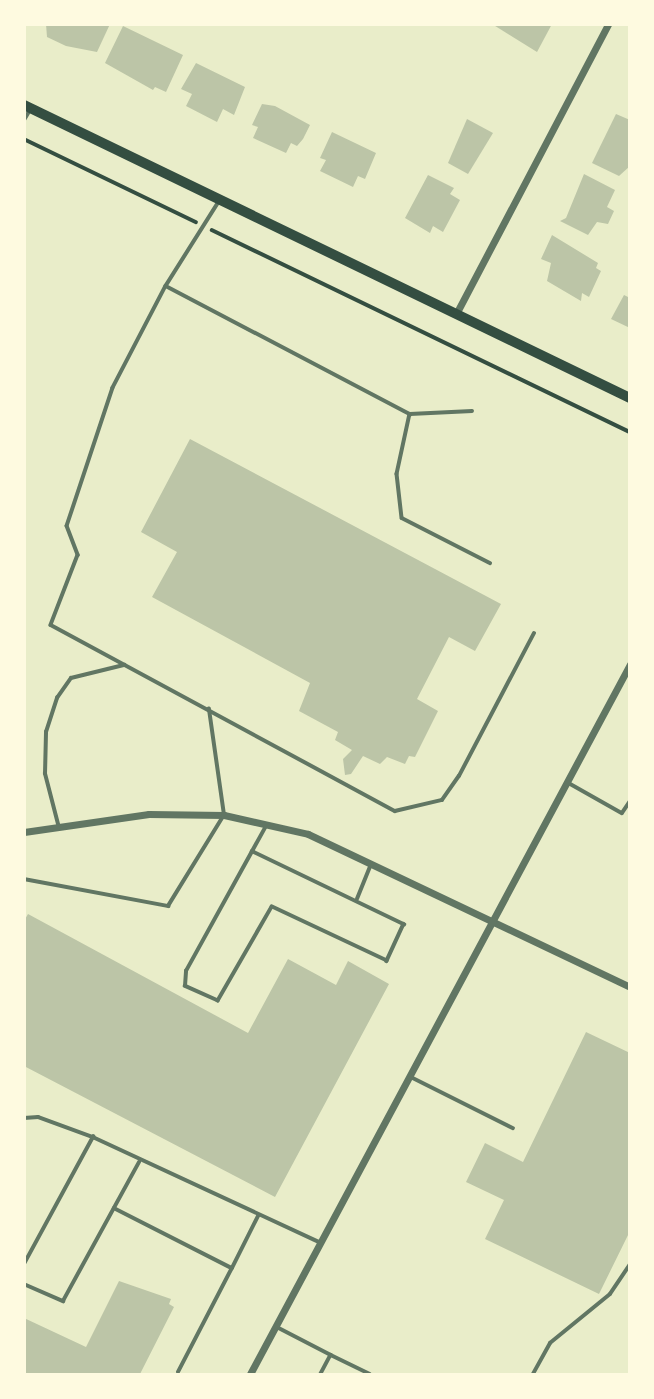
<!DOCTYPE html>
<style>
body{margin:0}
#map{position:relative;width:654px;height:1399px;overflow:hidden;background:#e9edc9;font-family:"Titillium Web",sans-serif}
div>[style]{position:absolute}
.building>*{inset:0;background:#bcc5a7}
.path>*{height:3.5px;margin:-1.75px;padding:0 1.75px;transform-origin:1.75px;border-radius:1.75px;background:#344e41}
.service>*{height:3.5px;margin:-1.75px;padding:0 1.75px;transform-origin:1.75px;border-radius:1.75px;background:#617663}
.minor>*{height:7px;margin:-3.5px;padding:0 3.5px;transform-origin:3.5px;border-radius:3.5px;background:#617663}
.secondary>*{height:10px;margin:-5px;padding:0 5px;transform-origin:5px;border-radius:5px;background:#344e41}
span{translate:-50% -50%;white-space:nowrap;text-align:center;line-height:1.15;-webkit-text-stroke:7px #fefae0;paint-order:stroke}
.frame{position:absolute;inset:0;border:26px solid #fefae0;pointer-events:none}
</style>
<div id="map">
<div class="building">
<div style="clip-path:polygon(46px 24px,110px 24px,97px 52px,66px 46px,47px 37px)"></div>
<div style="clip-path:polygon(492px 24px,552px 24px,537px 52px)"></div>
<div style="clip-path:polygon(123px 26px,183px 55px,166px 92px,155px 87px,153px 90px,105px 63px)"></div>
<div style="clip-path:polygon(196px 63px,245px 87px,234px 115px,223px 109px,217px 122px,186px 106px,192px 94px,181px 89px)"></div>
<div style="clip-path:polygon(262px 104px,275px 106px,310px 125px,303px 139px,297px 146px,291px 143px,286px 153px,253px 138px,258px 127px,252px 125px)"></div>
<div style="clip-path:polygon(616px 114px,630px 120px,630px 166px,619px 176px,592px 163px)"></div>
<div style="clip-path:polygon(467px 119px,493px 133px,468px 174px,448px 163px)"></div>
<div style="clip-path:polygon(332px 132px,376px 153px,365px 179px,358px 176px,353px 187px,320px 171px,326px 160px,320px 158px)"></div>
<div style="clip-path:polygon(584px 174px,615px 190px,607px 207px,614px 211px,608px 224px,597px 222px,588px 235px,560px 221px,566px 218px)"></div>
<div style="clip-path:polygon(428px 175px,454px 188px,450px 194px,460px 200px,443px 232px,433px 226px,430px 233px,405px 218px)"></div>
<div style="clip-path:polygon(552px 235px,598px 263px,596px 268px,601px 271px,589px 297px,582px 293px,581px 301px,547px 281px,551px 263px,541px 259px)"></div>
<div style="clip-path:polygon(624px 295px,630px 298px,630px 328px,611px 319px)"></div>
<div style="clip-path:polygon(190px 439px,501px 604px,475px 651px,449px 637px,417px 699px,438px 711px,415px 757px,409px 756px,405px 764px,387px 757px,380px 764px,363px 756px,351px 774px,345px 775px,343px 759px,352px 750px,335px 740px,338px 732px,299px 711px,310px 683px,152px 597px,177px 552px,141px 532px)"></div>
<div style="clip-path:polygon(28px 914px,248px 1033px,288px 959px,336px 985px,348px 961px,389px 984px,275px 1197px,24px 1066px,24px 921px)"></div>
<div style="clip-path:polygon(586px 1032px,630px 1053px,630px 1231px,599px 1294px,485px 1239px,504px 1200px,466px 1182px,485px 1143px,523px 1162px)"></div>
<div style="clip-path:polygon(119px 1281px,171px 1299px,169px 1304px,174px 1307px,140px 1374px,24px 1374px,24px 1318px,86px 1347px)"></div>
</div>
<div class="path">
<div style="left:24px;top:139px;width:191px;rotate:25.8deg"></div>
<div style="left:212px;top:230px;width:464px;rotate:25.8deg"></div>
</div>
<div class="service">
<div style="left:24px;top:120px;width:12px;rotate:-59deg"></div>
<div style="left:219px;top:202px;width:99px;rotate:122.2deg"></div>
<div style="left:166px;top:286px;width:115px;rotate:117.5deg"></div>
<div style="left:113px;top:388px;width:145px;rotate:108.4deg"></div>
<div style="left:67px;top:526px;width:31px;rotate:69deg"></div>
<div style="left:78px;top:555px;width:75px;rotate:111.1deg"></div>
<div style="left:51px;top:625px;width:391px;rotate:28.4deg"></div>
<div style="left:395px;top:811px;width:48px;rotate:-13.2deg"></div>
<div style="left:442px;top:800px;width:29px;rotate:-55deg"></div>
<div style="left:459px;top:776px;width:161px;rotate:-62.3deg"></div>
<div style="left:166px;top:286px;width:276px;rotate:27.7deg"></div>
<div style="left:410px;top:414px;width:62px;rotate:-2.8deg"></div>
<div style="left:410px;top:414px;width:61px;rotate:102.2deg"></div>
<div style="left:397px;top:474px;width:44px;rotate:83.5deg"></div>
<div style="left:402px;top:518px;width:99px;rotate:27.1deg"></div>
<div style="left:567px;top:782px;width:63px;rotate:29.4deg"></div>
<div style="left:622px;top:813px;width:14px;rotate:-56deg"></div>
<div style="left:59px;top:828px;width:56px;rotate:-104.5deg"></div>
<div style="left:45px;top:774px;width:42px;rotate:-88.6deg"></div>
<div style="left:46px;top:732px;width:36px;rotate:-72deg"></div>
<div style="left:57px;top:698px;width:24px;rotate:-55deg"></div>
<div style="left:71px;top:678px;width:55px;rotate:-13.8deg"></div>
<div style="left:252px;top:851px;width:169px;rotate:25.7deg"></div>
<div style="left:404px;top:924px;width:41px;rotate:114.7deg"></div>
<div style="left:387px;top:961px;width:127px;rotate:-154.8deg"></div>
<div style="left:272px;top:907px;width:108px;rotate:119.9deg"></div>
<div style="left:218px;top:1001px;width:36px;rotate:-156deg"></div>
<div style="left:185px;top:986px;width:15px;rotate:-86deg"></div>
<div style="left:186px;top:971px;width:166px;rotate:-61.1deg"></div>
<div style="left:24px;top:879px;width:147px;rotate:10.6deg"></div>
<div style="left:168px;top:906px;width:107px;rotate:-58.4deg"></div>
<div style="left:224px;top:815px;width:107px;rotate:-98.1deg"></div>
<div style="left:357px;top:899px;width:37px;rotate:-68deg"></div>
<div style="left:411px;top:1077px;width:114px;rotate:26.6deg"></div>
<div style="left:24px;top:1118px;width:14px;rotate:-4deg"></div>
<div style="left:38px;top:1117px;width:59px;rotate:20deg"></div>
<div style="left:93px;top:1137px;width:251px;rotate:24.9deg"></div>
<div style="left:114px;top:1208px;width:132px;rotate:27deg"></div>
<div style="left:232px;top:1268px;width:58px;rotate:-63.4deg"></div>
<div style="left:24px;top:1264px;width:145px;rotate:-61.5deg"></div>
<div style="left:24px;top:1284px;width:43px;rotate:23.6deg"></div>
<div style="left:63px;top:1301px;width:158px;rotate:-61.3deg"></div>
<div style="left:277px;top:1327px;width:61px;rotate:27.4deg"></div>
<div style="left:331px;top:1355px;width:21px;rotate:118deg"></div>
<div style="left:331px;top:1355px;width:43px;rotate:26deg"></div>
<div style="left:178px;top:1372px;width:117px;rotate:-62.6deg"></div>
<div style="left:533px;top:1374px;width:35px;rotate:-61deg"></div>
<div style="left:550px;top:1343px;width:77px;rotate:-39.2deg"></div>
<div style="left:610px;top:1294px;width:36px;rotate:-56deg"></div>
</div>
<div class="minor">
<div style="left:456px;top:314px;width:327px;rotate:-62.3deg"></div>
<div style="left:24px;top:832px;width:126px;rotate:-8.2deg"></div>
<div style="left:149px;top:814px;width:75px;rotate:0.8deg"></div>
<div style="left:224px;top:815px;width:86px;rotate:12.7deg"></div>
<div style="left:308px;top:834px;width:357px;rotate:25.4deg"></div>
<div style="left:250px;top:1374px;width:805px;rotate:-61.84deg"></div>
</div>
<div class="secondary">
<div style="left:24px;top:105px;width:673px;rotate:25.8deg"></div>
</div>
<div class="frame"></div>
</div>
